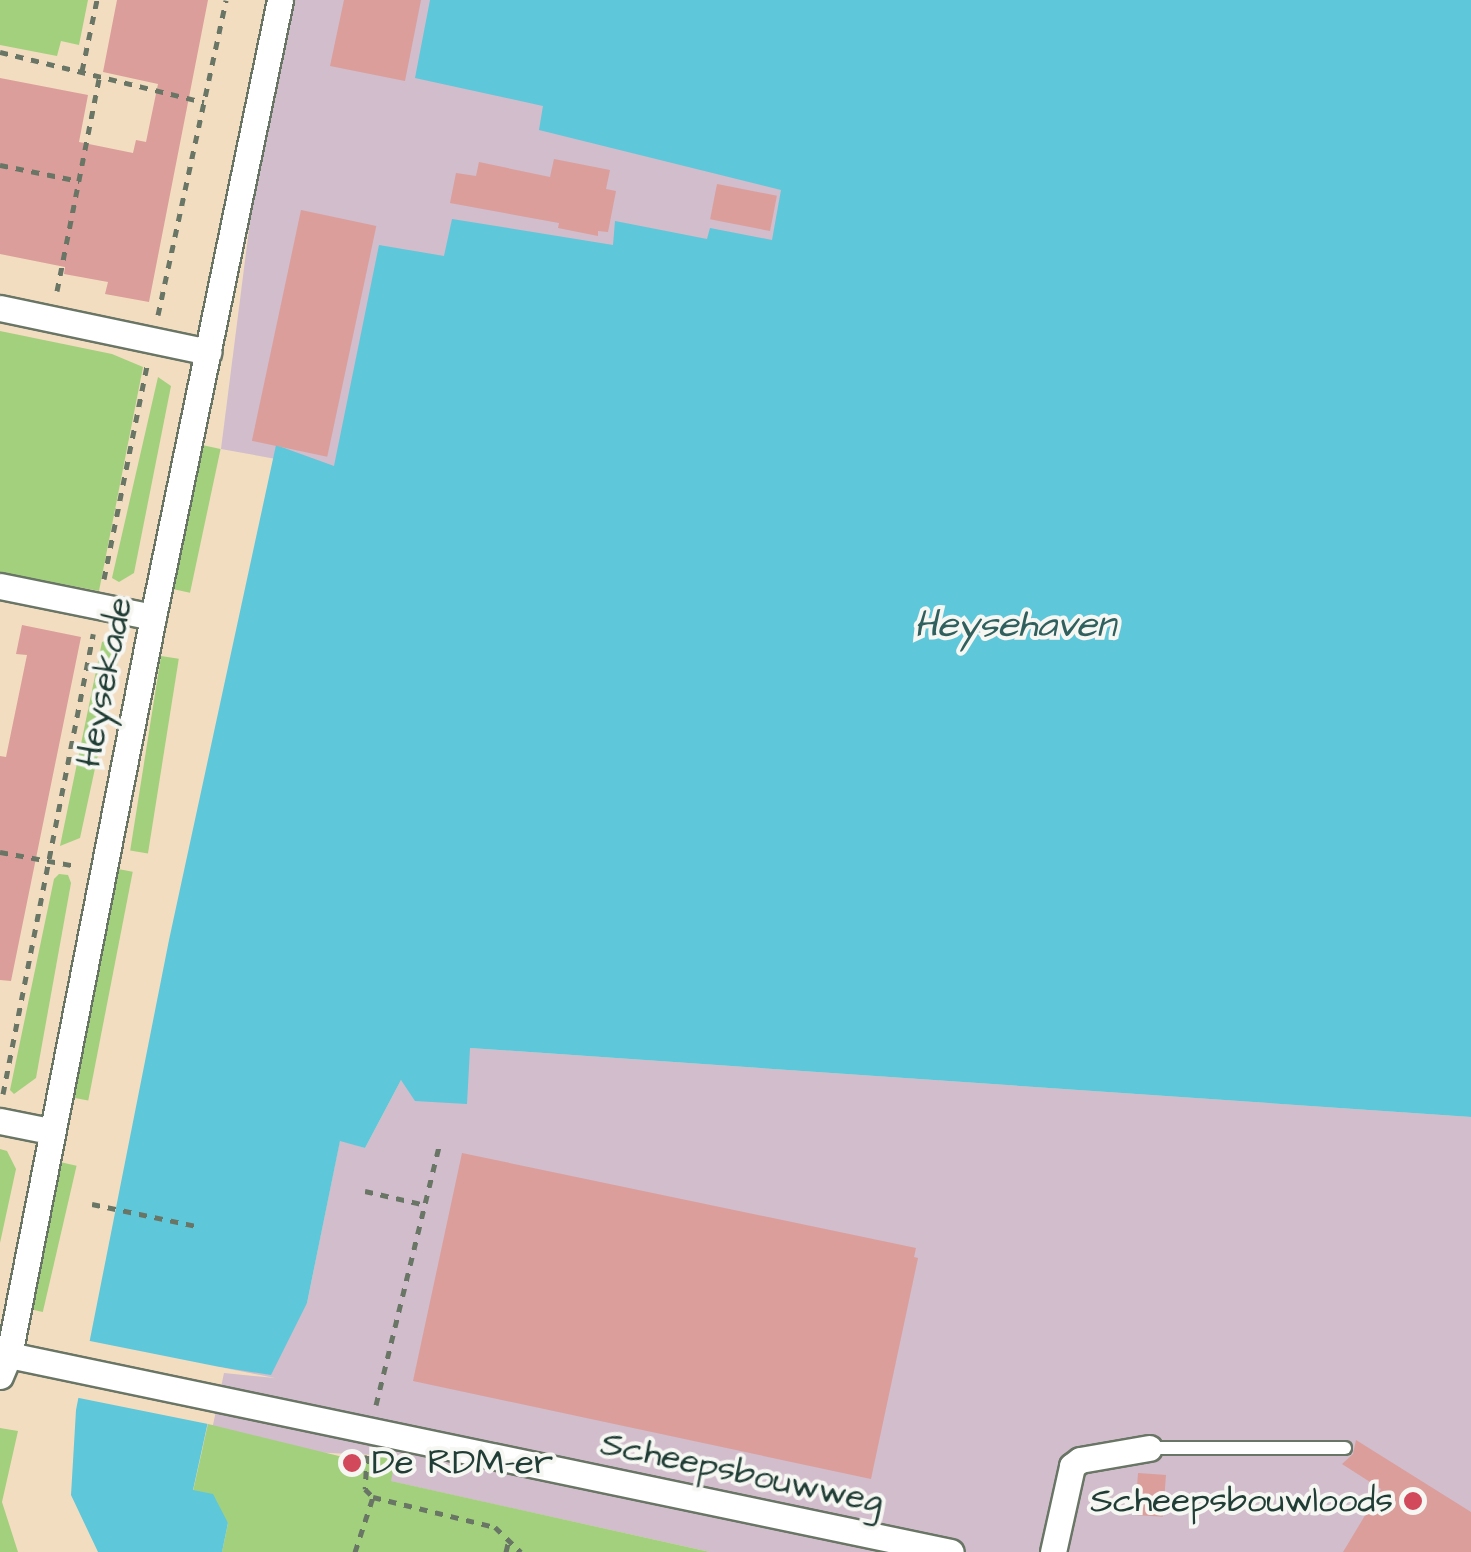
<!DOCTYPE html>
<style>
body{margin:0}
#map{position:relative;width:1471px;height:1552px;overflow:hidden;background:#f2ddc1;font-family:"Architects Daughter",sans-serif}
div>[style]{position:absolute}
.industrial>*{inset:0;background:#d1bdcb}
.green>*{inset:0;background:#a3d07d;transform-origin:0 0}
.water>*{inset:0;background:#5ec7da}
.pier>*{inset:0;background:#f2ddc1}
.building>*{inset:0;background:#db9e9b;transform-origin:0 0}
.path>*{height:5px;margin-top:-2.5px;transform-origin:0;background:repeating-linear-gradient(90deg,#697565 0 8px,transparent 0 16px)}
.roads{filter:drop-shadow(2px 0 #697565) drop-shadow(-2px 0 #697565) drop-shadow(0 2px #697565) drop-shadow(0 -2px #697565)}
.lane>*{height:12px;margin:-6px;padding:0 6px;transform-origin:6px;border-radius:6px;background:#fff}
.street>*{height:25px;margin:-12.5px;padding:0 12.5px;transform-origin:12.5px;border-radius:12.5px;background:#fff}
.dots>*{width:28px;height:28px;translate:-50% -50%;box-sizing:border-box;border:5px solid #f6f6f2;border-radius:50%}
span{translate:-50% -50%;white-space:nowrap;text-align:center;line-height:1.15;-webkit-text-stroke:8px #f6f6f2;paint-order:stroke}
.street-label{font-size:35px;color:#1f3d34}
.poi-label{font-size:35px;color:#1f3d34}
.left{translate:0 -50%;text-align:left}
.right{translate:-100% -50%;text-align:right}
.water-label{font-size:38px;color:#2f605e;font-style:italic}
</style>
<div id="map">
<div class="industrial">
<div style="clip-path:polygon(293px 0,614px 0,817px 134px,766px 342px,342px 471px,221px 449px,254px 190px)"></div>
<div style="clip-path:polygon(470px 1048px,1471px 1117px,1471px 1552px,710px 1552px,390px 1481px,396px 1456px,203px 1447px,220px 1367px,307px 1303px,340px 1140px,365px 1148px,401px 1080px,410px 1088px)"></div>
</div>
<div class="green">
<div style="clip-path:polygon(0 0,88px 0,79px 45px,61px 41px,57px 56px,0 45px)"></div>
<div style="clip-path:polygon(0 331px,112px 354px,143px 367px,99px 591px,0 572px)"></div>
<div style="clip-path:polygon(158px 377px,171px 386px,134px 573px,119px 582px,112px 578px)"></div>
<div style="left:202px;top:445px;width:19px;height:147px;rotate:12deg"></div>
<div style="clip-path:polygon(107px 640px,119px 657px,80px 838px,60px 846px,102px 642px)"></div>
<div style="left:161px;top:656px;width:18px;height:197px;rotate:9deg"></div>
<div style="left:118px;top:869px;width:15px;height:233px;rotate:11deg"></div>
<div style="clip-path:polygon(59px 874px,68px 875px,71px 883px,36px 1078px,14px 1094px,10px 1090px,54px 879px)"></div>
<div style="clip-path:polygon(0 1149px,7px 1151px,16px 1169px,0 1243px)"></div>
<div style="left:60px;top:1162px;width:17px;height:150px;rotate:13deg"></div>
<div style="clip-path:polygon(208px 1424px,343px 1457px,396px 1456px,391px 1481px,710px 1552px,222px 1552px,228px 1523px,193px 1491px)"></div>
<div style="clip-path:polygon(0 1428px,18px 1431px,2px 1502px,18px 1552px,0 1552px)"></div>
</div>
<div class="water">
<div style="clip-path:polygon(430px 0,1471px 0,1471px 1117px,470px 1048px,467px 1104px,415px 1101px,401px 1080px,365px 1148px,340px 1141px,307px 1303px,271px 1375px,220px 1367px,193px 1490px,213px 1494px,228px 1523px,222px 1552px,98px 1552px,71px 1495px,76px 1410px,169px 940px,276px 445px,334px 466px,379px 245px,444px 256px,452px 219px,613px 245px,615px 221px,707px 239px,710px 228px,772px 240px,781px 190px,539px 130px,543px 106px,415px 78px)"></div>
</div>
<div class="pier">
<div style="clip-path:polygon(85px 1340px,275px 1378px,224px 1373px,213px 1425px,74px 1397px)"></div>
</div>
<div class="building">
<div style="clip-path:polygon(117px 0,208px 0,149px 302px,105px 294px,108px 282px,64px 274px,65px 267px,0 254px,0 78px,88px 95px,79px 142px,133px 153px,136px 140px,146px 142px,158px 84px,103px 72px)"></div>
<div style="clip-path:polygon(344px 0,421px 0,405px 81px,330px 66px)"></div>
<div style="clip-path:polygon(554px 159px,610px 170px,606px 189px,616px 191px,608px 232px,598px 231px,598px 236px,558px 228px,559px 223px,450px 203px,456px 173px,476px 176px,479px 162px,550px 177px)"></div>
<div style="left:717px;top:184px;width:61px;height:36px;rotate:11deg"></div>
<div style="left:301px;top:210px;width:77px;height:236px;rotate:12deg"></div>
<div style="clip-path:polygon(22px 625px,81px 637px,11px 981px,0 980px,0 756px,6px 757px,27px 655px,16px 654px)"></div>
<div style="clip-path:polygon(462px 1153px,916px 1248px,914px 1257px,918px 1258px,871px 1479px,413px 1381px)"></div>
<div style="clip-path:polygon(1356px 1440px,1471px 1512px,1471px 1552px,1343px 1552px,1381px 1489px,1342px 1464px,1353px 1454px)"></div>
<div style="left:1138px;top:1473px;width:28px;height:42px;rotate:4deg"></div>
</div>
<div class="path">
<div style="left:0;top:52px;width:210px;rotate:13.8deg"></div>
<div style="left:82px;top:71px;width:73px;rotate:-78.1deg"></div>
<div style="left:0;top:165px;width:81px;rotate:11.4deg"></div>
<div style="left:57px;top:291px;width:217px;rotate:-78.8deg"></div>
<div style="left:158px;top:315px;width:322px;rotate:-77.8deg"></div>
<div style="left:104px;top:579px;width:218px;rotate:-78.6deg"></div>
<div style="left:0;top:852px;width:77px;rotate:10.4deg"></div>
<div style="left:3px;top:1094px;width:469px;rotate:-78.9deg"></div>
<div style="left:365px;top:1191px;width:63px;rotate:12.9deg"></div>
<div style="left:92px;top:1204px;width:106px;rotate:11.9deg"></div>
<div style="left:376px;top:1405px;width:271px;rotate:-76.3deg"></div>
<div style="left:367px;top:1455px;width:34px;rotate:93deg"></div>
<div style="left:365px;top:1489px;width:11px;rotate:45deg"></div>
<div style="left:373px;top:1497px;width:126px;rotate:13.8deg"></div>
<div style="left:495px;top:1527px;width:36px;rotate:44deg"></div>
<div style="left:355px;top:1552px;width:58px;rotate:-71.9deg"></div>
<div style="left:506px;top:1552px;width:13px;rotate:-77deg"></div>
</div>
<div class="roads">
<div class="lane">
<div style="left:1149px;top:1448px;width:196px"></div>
</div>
<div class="street">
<div style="left:0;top:308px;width:213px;rotate:11.9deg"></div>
<div style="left:0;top:586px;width:156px;rotate:11.5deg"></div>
<div style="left:0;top:1121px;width:51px;rotate:11.3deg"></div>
<div style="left:9px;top:1355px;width:962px;rotate:11.81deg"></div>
<div style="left:0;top:1376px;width:23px;rotate:-67deg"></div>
<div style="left:9px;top:1355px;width:752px;rotate:-78.96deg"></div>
<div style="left:153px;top:617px;width:630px;rotate:-78.37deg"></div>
<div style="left:1053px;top:1552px;width:88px;rotate:-77.5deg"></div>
<div style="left:1072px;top:1466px;width:10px;rotate:-37deg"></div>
<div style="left:1080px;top:1460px;width:70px;rotate:-9.9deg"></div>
</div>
</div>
<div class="dots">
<div style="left:352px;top:1463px;background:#d1495b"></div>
<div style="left:1413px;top:1501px;background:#d1495b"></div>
</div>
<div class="street-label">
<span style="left:105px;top:682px;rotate:-79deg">Heysekade</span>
<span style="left:742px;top:1473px;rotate:12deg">Scheepsbouwweg</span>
</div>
<div class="poi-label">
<span class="left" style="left:372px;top:1463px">De RDM-er</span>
<span class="right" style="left:1393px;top:1501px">Scheepsbouwloods</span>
</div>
<div class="water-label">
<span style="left:1015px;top:626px">Heysehaven</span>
</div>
</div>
